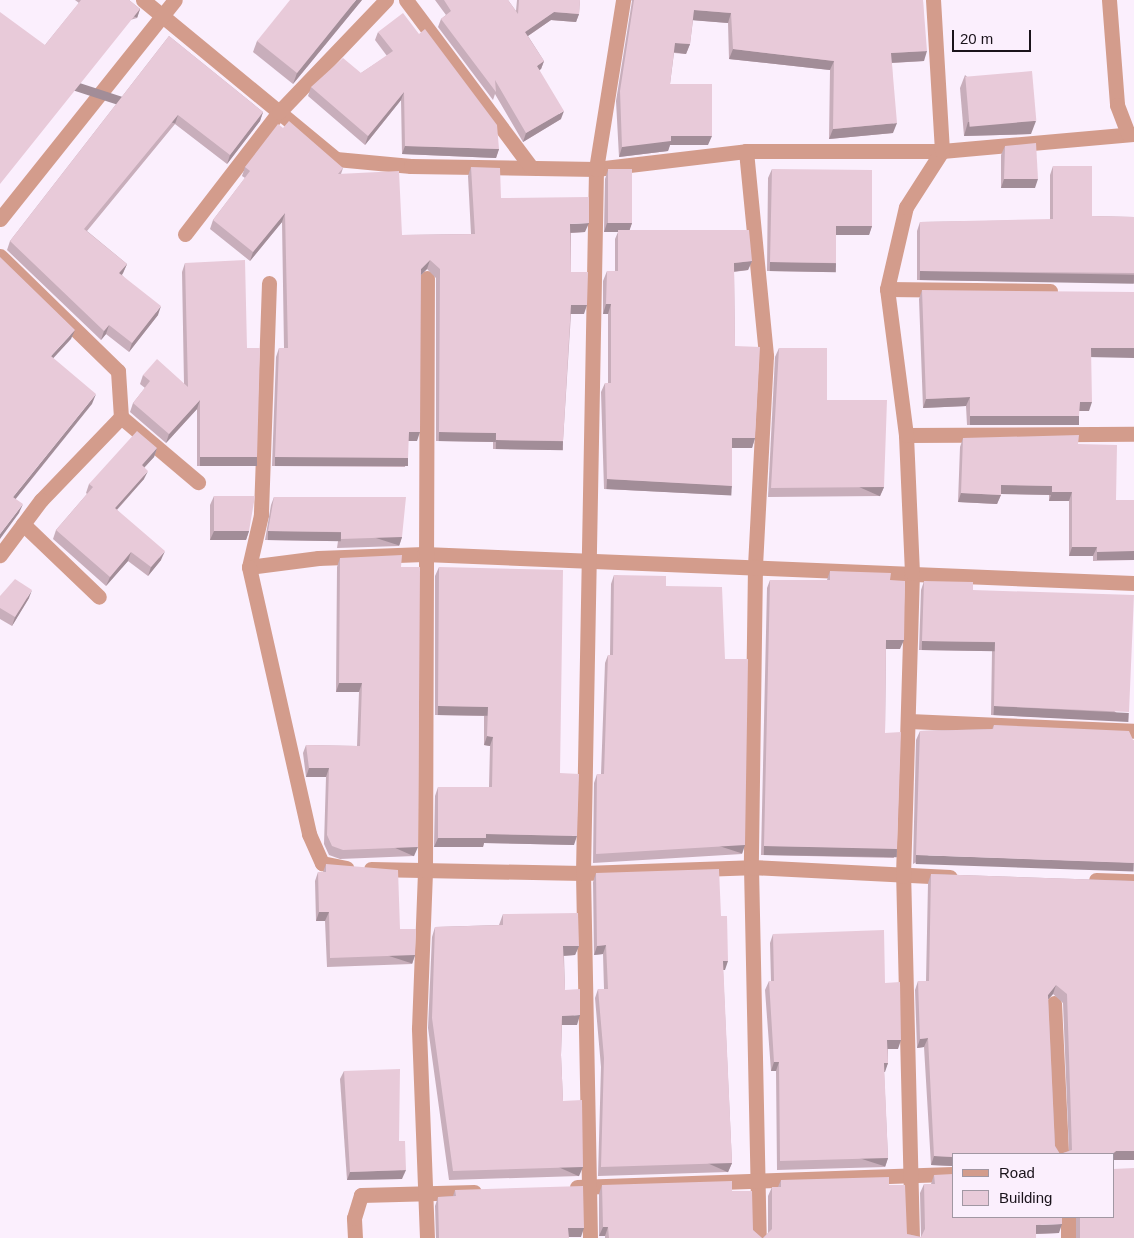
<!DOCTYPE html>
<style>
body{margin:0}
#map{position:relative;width:1134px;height:1238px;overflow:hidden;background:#fbeffd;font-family:Arial,sans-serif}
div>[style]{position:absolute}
.minor>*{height:15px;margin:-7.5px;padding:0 7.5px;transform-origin:7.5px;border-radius:7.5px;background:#d39c8c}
.wall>*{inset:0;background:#c8aebb}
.shaded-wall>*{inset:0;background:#a28d98;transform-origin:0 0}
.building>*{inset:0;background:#e8cad9;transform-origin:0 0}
span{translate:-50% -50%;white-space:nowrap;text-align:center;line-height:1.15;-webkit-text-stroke:5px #fbeffd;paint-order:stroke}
.legend{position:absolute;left:952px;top:1153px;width:162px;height:65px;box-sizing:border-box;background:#fbeffd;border:1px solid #a197a3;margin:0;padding:6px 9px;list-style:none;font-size:15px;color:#1a131b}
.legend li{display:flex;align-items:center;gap:10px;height:25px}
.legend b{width:25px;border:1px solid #a197a3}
.scale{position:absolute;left:952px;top:30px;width:79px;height:22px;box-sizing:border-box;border:2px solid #1a131b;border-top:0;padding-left:6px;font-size:15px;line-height:18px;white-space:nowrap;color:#1a131b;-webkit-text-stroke:4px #fbeffd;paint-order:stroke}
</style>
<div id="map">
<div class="minor">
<div style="left:143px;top:0;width:250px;rotate:39.5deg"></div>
<div style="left:336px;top:159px;width:75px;rotate:5.3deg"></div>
<div style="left:411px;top:166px;width:185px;rotate:0.9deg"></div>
<div style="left:596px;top:169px;width:151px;rotate:-6.8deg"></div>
<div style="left:746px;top:151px;width:196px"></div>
<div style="left:942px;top:151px;width:193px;rotate:-5.1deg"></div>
<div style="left:406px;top:0;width:207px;rotate:53.2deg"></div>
<div style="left:1109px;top:0;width:105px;rotate:85.6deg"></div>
<div style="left:1117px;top:105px;width:31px;rotate:69deg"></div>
<div style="left:746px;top:151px;width:206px;rotate:84.4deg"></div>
<div style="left:766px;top:356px;width:210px;rotate:93deg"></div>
<div style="left:755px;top:566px;width:301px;rotate:90.8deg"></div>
<div style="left:751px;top:867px;width:371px;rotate:88.8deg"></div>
<div style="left:0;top:219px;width:280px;rotate:-51.4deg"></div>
<div style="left:185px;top:234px;width:154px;rotate:-52.4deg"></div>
<div style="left:279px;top:112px;width:155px;rotate:-46.3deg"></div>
<div style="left:0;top:256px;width:165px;rotate:44.3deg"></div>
<div style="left:118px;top:371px;width:46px;rotate:86.3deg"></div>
<div style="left:121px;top:417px;width:115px;rotate:133.9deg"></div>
<div style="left:41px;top:500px;width:69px;rotate:126.7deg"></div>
<div style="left:269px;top:283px;width:232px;rotate:92deg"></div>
<div style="left:261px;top:515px;width:53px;rotate:103deg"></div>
<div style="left:249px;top:567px;width:70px;rotate:-7.4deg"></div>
<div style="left:318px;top:558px;width:106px;rotate:-2.2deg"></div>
<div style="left:424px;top:554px;width:711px;rotate:2.34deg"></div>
<div style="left:887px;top:289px;width:163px;rotate:0.7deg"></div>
<div style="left:121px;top:417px;width:101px;rotate:40.2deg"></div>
<div style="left:906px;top:435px;width:228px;rotate:-0.3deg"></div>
<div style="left:23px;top:524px;width:105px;rotate:43.8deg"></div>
<div style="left:249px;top:567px;width:274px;rotate:77.3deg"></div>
<div style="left:309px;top:834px;width:32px;rotate:66deg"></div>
<div style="left:322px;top:863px;width:25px;rotate:12deg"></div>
<div style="left:909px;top:721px;width:225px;rotate:2.5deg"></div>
<div style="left:371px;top:869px;width:212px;rotate:1.1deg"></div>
<div style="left:583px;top:873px;width:168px;rotate:-2deg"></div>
<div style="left:751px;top:867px;width:199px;rotate:2.9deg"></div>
<div style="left:1096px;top:880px;width:38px;rotate:2deg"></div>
<div style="left:1054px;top:1003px;width:151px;rotate:87.3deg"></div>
<div style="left:577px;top:1187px;width:376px;rotate:-2deg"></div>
<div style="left:1068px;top:1217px;width:21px;rotate:90deg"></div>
<div style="left:355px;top:1238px;width:20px;rotate:-93deg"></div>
<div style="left:354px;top:1218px;width:24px;rotate:-73deg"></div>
<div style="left:361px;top:1195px;width:113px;rotate:-1.5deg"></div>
<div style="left:427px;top:1238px;width:210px;rotate:-92.2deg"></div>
<div style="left:419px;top:1028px;width:158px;rotate:-87.8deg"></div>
<div style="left:425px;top:870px;width:592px;rotate:-89.81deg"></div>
<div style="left:590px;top:1238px;width:365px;rotate:-91.1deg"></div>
<div style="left:583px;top:873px;width:704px;rotate:-88.94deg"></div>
<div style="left:596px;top:169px;width:171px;rotate:-80.9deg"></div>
<div style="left:912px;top:1238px;width:362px;rotate:-91.4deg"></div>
<div style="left:903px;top:876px;width:303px;rotate:-88.3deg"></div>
<div style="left:912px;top:573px;width:138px;rotate:-92.5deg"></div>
<div style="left:906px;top:435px;width:147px;rotate:-97.4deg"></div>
<div style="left:887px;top:289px;width:84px;rotate:-77deg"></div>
<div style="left:906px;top:207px;width:67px;rotate:-57.3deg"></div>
<div style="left:942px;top:151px;width:151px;rotate:-93.4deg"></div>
</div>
<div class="wall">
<div style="clip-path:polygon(75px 0,129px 0,140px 9px,137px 18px,45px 45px,79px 3px)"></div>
<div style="clip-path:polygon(362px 0,293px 84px,253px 52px,257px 41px)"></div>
<div style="clip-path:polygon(435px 0,508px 0,516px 11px,517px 0,580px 0,579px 14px,576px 22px,551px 20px,528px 36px,544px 61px,541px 69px,539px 70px,561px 119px,523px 142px,495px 94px,493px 100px,438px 27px,441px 19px,446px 15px)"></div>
<div style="clip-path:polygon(631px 0,923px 0,924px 61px,892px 63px,893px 133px,829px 139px,830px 70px,729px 59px,728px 23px,693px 20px,690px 44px,686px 54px,674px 53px,670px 84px,708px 145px,670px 145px,668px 151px,619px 157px,616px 101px,632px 1px)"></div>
<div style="clip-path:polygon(378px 32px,499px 149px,496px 158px,402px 154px,401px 100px,365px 145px,308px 96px,311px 87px,361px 73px,387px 56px,375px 40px)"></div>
<div style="clip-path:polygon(169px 36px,263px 112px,260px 121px,227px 164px,175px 124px,87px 231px,127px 264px,123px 273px,122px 275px,158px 315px,129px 352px,106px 334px,101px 340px,7px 250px,10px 241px)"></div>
<div style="clip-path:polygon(965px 75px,1031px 134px,964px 136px,960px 88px)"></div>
<div style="clip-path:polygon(283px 128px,343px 168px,341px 174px,402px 235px,471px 234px,468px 176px,471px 167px,501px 198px,585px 232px,571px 233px,571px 272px,584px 314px,571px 314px,563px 441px,560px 450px,493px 449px,493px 442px,436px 441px,436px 278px,427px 269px,421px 275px,417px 441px,408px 441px,405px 467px,272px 466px,276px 357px,279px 348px,284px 348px,282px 222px,250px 261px,210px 229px,213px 220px,245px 178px,242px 176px,245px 167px)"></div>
<div style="clip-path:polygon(1005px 146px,1035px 188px,1001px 188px,1001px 155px)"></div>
<div style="clip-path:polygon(1053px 166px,1092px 216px,1134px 217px,1134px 283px,917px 280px,917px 231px,920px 222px,1050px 220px,1050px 175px)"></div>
<div style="clip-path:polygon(772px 169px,872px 226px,869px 235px,836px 235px,836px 263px,832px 272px,767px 271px,768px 178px)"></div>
<div style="clip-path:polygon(608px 170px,632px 223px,629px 230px,752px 261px,748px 270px,734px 272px,735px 346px,755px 438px,752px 448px,732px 448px,732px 486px,729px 495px,604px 489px,601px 392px,605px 383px,608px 383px,608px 314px,603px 314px,603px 281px,607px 271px,615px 271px,615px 239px,618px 232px,604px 232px,605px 179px)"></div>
<div style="clip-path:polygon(185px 263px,247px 348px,253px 466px,197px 466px,197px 409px,166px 443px,130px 412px,133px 403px,145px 388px,140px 384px,143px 375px,184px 384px,182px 272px)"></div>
<div style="clip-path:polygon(922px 290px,1091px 357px,1089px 411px,1079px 411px,1079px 416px,1076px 425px,967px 425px,966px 406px,923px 408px,919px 299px)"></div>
<div style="clip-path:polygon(779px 348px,827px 400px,884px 487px,880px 496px,768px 497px,775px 357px)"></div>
<div style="clip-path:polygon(963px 438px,1078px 444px,1116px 500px,1134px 500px,1134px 560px,1093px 561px,1093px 556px,1069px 556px,1069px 501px,1049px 501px,1049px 495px,1001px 494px,997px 504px,958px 502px,960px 447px)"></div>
<div style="clip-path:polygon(157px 448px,154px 457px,144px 468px,144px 479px,117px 510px,161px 560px,148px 576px,128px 561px,106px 586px,53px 539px,56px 530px,87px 494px,86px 493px,89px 484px)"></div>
<div style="clip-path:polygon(214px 496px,249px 531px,246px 540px,210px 540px,210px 505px)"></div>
<div style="clip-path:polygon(274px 497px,402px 537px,399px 546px,337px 548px,338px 541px,265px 540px,271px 505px)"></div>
<div style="clip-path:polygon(340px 558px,401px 567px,414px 856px,340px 859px,329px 855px,324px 844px,326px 777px,306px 777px,303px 753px,306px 745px,357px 746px,359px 692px,336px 692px,337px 567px)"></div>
<div style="clip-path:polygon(439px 567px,560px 773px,574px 845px,484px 843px,483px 847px,434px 847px,435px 796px,438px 787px,489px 787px,490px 746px,484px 745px,484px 716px,435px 715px,435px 576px)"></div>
<div style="clip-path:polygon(830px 571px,890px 580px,900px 649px,886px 649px,885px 733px,894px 858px,761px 855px,767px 588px,770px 580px,827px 580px)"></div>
<div style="clip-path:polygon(614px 575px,666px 586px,725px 659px,742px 854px,593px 863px,594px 783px,597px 774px,601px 774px,605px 663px,608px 655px,610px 655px,611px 584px)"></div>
<div style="clip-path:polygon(924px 581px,973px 590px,1126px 721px,991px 715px,992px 651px,919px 650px,921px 590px)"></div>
<div style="clip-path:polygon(0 596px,29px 598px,12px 626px,0 619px)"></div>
<div style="clip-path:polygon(994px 725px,1133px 740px,913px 864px,916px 740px,920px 731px,992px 729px)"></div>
<div style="clip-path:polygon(326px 864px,400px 929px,415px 955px,412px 964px,327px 967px,325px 921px,316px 921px,315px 881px,318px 872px,323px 872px)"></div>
<div style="clip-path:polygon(596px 873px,721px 916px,725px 970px,723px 970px,732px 1163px,728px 1172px,598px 1176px,601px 1067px,595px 998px,598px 989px,604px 989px,603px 954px,594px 955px,593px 882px)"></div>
<div style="clip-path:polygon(evenodd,931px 874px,1134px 881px,1134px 1160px,1113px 1160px,1113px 1154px,953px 1154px,953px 1166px,931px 1165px,924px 1047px,917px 1048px,915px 990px,918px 981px,926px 981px,928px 883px,931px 874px,1053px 994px,1063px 1003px,1069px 1151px,1060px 1154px,1055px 1146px,1048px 999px,1053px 994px)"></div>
<div style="clip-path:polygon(503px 914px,579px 946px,575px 955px,564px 956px,565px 990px,577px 1025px,562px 1025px,561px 1055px,563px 1101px,579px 1176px,449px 1180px,428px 1028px,432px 937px,435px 927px,499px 925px)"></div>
<div style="clip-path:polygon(773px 934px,885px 983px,898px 1049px,888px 1049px,888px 1063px,884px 1072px,888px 1158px,885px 1167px,777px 1170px,776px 1071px,771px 1071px,765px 990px,769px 981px,771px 981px,770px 943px)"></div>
<div style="clip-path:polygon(344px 1071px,399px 1141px,402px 1179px,347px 1180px,340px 1079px)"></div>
<div style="clip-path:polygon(934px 1175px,1059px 1233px,1036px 1234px,1036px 1238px,763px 1238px,768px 1233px,768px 1196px,772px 1187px,778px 1187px,781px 1180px,889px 1185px,907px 1234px,921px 1237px,921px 1235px,920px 1193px,924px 1184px,931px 1184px)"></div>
<div style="clip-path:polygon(602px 1185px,732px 1191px,753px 1230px,762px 1238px,605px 1238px,605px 1236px,599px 1236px,599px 1194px)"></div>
<div style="clip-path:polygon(455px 1190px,581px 1237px,569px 1237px,569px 1238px,436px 1238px,435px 1206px,438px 1197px,453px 1196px)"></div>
<div style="clip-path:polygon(1076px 1217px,1113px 1217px,1134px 1238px,1076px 1238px)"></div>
</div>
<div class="shaded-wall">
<div style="clip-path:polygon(356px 0,362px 0,293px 84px,297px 73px)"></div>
<div style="left:140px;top:9px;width:9px;height:224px;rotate:108deg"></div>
<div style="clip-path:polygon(694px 10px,731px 13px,728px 23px,690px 20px)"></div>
<div style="clip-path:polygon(554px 12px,579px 14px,576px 22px,551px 20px,522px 40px,525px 32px)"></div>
<div style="clip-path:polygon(675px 43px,690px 44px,686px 54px,672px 52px)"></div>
<div style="clip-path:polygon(733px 49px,834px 61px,830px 70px,729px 59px)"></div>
<div style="clip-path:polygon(927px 51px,924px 61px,888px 63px,891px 53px)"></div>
<div style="clip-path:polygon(544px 61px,541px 69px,534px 74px,537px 66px)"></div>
<div style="clip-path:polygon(404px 92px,401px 100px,365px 145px,368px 136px)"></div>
<div style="clip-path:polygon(564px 111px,561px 119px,523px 142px,526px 133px)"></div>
<div style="clip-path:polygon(263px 112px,260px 121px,227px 164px,230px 155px)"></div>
<div style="left:178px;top:115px;width:9px;height:148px;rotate:108deg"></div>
<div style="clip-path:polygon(1036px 121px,1031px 134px,964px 136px,968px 122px)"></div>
<div style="clip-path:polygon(897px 123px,893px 133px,829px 139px,833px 129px)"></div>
<div style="clip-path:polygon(671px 136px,712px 136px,708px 145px,670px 145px,668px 151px,619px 157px,622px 147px)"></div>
<div style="clip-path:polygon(405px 146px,499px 149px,496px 158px,402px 154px)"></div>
<div style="clip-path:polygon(1004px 179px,1038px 179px,1035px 188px,1001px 188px)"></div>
<div style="clip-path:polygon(285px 213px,282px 222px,250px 261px,253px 252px)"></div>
<div style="clip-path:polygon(589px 223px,585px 232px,567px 233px,570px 224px)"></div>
<div style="clip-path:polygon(607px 223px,632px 223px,629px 232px,618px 230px,618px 232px,604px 232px)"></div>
<div style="clip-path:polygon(836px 226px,872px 226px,869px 235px,833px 235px)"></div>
<div style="clip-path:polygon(430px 260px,427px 269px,418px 278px,421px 269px)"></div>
<div style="clip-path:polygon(752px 261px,748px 270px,730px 272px,734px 263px)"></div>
<div style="left:770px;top:262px;width:66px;height:9px;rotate:1deg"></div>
<div style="clip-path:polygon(127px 264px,123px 273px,116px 282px,119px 273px)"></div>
<div style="left:920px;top:271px;width:214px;height:9px;rotate:1deg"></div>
<div style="clip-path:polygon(606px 304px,611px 304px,608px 314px,603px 314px)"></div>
<div style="clip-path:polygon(571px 305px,587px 305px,584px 314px,568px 314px)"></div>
<div style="clip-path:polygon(161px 306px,158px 315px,129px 352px,132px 343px)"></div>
<div style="clip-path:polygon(109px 325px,106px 334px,101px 340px,104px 331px)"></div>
<div style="clip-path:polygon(75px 330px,71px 339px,47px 365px,51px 356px)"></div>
<div style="clip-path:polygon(1091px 348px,1134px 348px,1134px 358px,1088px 357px)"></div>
<div style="clip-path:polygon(96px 394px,92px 404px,10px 506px,13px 497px)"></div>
<div style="clip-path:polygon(970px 397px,966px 406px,923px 408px,926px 399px)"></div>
<div style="clip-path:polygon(200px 400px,197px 409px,166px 443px,169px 434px)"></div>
<div style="clip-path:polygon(1080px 402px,1092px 402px,1089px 411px,1076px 411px)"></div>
<div style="left:970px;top:416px;width:109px;height:9px"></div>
<div style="clip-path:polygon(409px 432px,420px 432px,417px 441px,405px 441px)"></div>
<div style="left:439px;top:432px;width:57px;height:9px;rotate:1deg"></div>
<div style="clip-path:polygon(732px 438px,755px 438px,752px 448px,729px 448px)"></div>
<div style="left:496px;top:440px;width:67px;height:9px;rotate:1deg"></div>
<div style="clip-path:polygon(157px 448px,154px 457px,138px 474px,142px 465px)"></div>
<div style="left:200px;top:457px;width:57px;height:9px"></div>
<div style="left:275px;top:457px;width:133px;height:9px"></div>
<div style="clip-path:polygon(148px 471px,144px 479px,111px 516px,115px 508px)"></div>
<div style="left:607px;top:479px;width:125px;height:10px;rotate:3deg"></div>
<div style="left:1001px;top:485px;width:51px;height:9px;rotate:1deg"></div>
<div style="left:884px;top:487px;width:10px;height:113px;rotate:114deg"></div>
<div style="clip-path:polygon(1052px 492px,1072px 492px,1069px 501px,1049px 501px)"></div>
<div style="clip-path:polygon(961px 493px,1001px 495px,997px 504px,958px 502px)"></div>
<div style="clip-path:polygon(23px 504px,19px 513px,0 539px,0 534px)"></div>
<div style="clip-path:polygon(214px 531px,249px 531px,246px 540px,210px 540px)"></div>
<div style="left:268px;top:531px;width:73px;height:9px;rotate:1deg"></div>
<div style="left:402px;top:537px;width:9px;height:61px;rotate:108deg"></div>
<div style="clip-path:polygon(1072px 547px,1097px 547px,1093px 556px,1069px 556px)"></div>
<div style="clip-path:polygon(165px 551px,161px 560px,148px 576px,151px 567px)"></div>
<div style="left:1134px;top:551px;width:9px;height:37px;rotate:90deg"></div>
<div style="clip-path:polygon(131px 552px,128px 561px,106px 586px,110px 577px)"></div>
<div style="clip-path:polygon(32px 590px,29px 598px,12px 626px,15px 617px)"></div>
<div style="clip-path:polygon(886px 640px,904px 640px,900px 649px,883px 649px)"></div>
<div style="left:922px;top:641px;width:73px;height:9px;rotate:1deg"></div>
<div style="clip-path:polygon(339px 683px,362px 683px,359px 692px,336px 692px)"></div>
<div style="left:438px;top:706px;width:50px;height:9px;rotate:1deg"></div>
<div style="left:994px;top:706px;width:135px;height:9px;rotate:3deg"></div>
<div style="clip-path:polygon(487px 736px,493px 737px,490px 746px,484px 745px)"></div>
<div style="clip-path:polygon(309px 768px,329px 768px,326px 777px,306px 777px)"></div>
<div style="clip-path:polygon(486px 834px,577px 836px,574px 845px,484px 843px,483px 847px,434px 847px,438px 838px)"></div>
<div style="left:745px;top:845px;width:9px;height:149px;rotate:108deg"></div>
<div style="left:764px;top:846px;width:133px;height:9px;rotate:1deg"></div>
<div style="left:418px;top:847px;width:10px;height:75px;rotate:114deg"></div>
<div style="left:916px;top:855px;width:218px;height:9px;rotate:2deg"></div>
<div style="clip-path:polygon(319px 912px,329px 912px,325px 921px,316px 921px)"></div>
<div style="clip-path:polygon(606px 945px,603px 954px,594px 955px,597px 946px)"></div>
<div style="clip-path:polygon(563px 946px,579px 946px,575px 955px,560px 956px)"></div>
<div style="left:415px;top:955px;width:9px;height:85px;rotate:108deg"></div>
<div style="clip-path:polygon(723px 961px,728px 961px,725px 970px,720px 970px)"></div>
<div style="clip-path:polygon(1056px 985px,1053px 994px,1045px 1003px,1048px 995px)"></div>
<div style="clip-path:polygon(580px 1015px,577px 1025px,559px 1025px,562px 1016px)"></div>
<div style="clip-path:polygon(928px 1038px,924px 1047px,917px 1048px,920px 1039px)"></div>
<div style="clip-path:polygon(887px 1040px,901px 1040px,898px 1049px,884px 1049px)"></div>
<div style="clip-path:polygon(774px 1062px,779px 1062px,776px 1071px,771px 1071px)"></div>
<div style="clip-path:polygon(884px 1063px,888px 1063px,885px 1072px,881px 1072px)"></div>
<div style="clip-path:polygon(1116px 1151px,1134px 1151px,1134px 1160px,1113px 1160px,1113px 1154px)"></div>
<div style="clip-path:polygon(934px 1156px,953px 1157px,953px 1166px,931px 1165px)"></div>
<div style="left:888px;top:1158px;width:9px;height:108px;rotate:108deg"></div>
<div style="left:732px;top:1163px;width:10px;height:131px;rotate:114deg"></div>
<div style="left:583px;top:1167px;width:10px;height:130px;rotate:114deg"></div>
<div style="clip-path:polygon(406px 1170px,402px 1179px,347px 1180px,350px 1172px)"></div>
<div style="clip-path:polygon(1062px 1224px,1059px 1233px,1033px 1234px,1036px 1225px)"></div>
<div style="clip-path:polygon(603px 1227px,608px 1227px,605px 1236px,599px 1236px)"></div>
<div style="clip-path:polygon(568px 1228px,584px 1228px,581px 1237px,565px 1237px)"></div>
</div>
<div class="building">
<div style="clip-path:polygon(81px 0,129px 0,140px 9px,0 184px,0 12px,45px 45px)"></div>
<div style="clip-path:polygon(290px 0,356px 0,297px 73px,257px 41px)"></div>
<div style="clip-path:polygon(444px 0,508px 0,518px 14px,519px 0,580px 0,579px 14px,554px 12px,525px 32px,544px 61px,537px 66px,564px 111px,526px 133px,495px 80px,496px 92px,441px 19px,451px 11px)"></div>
<div style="clip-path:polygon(634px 0,923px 0,927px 51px,891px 53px,897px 123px,833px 129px,834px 61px,733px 49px,731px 13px,694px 10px,690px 44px,675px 43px,670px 84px,712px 84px,712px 136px,671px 136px,671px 141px,622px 147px,620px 91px)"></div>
<div style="clip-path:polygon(403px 13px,419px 34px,425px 29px,497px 125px,499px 149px,405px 146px,404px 92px,368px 136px,311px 87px,343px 58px,361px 73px,393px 51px,378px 32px)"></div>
<div style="clip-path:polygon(169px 36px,263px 112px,230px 155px,178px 115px,84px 229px,127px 264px,119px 273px,161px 306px,132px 343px,109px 325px,104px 331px,10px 241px)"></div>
<div style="left:1032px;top:71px;width:50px;height:67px;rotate:85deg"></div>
<div style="clip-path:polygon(289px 121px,343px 168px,338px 174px,399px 171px,402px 235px,475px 234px,471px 167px,500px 168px,501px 198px,589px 197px,589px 223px,570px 224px,571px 272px,588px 272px,587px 305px,571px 305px,563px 441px,496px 440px,496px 433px,439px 432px,440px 269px,430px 260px,421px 269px,420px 432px,409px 432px,408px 458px,275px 457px,279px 348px,288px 348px,285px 213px,253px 252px,213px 220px,250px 171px,245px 167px,278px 124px,283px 128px)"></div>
<div style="clip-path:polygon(1036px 143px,1038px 179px,1004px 179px,1005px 146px)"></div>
<div style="clip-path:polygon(1053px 166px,1092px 166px,1092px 216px,1134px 217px,1134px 273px,920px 271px,920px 222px,1053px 219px)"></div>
<div style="left:632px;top:169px;width:54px;height:24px;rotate:90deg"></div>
<div style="clip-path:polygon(772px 169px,872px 170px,872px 226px,836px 226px,836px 263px,770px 262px)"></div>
<div style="clip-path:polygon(618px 230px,749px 230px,752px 261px,734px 263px,735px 346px,760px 347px,755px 438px,732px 438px,732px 486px,607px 479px,605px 383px,611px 383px,611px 304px,606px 304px,607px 271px,618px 271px)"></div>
<div style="clip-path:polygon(0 257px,75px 330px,51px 356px,96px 394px,13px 497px,23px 504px,0 534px)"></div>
<div style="clip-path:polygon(245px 260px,247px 348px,260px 348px,257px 457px,200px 457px,200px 400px,169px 434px,133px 403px,150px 381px,143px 375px,157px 359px,188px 387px,185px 263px)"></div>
<div style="clip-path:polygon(922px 290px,1134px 292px,1134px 348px,1091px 348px,1092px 402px,1080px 402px,1079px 416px,970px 416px,970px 397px,926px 399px)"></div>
<div style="clip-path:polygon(779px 348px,827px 348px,827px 400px,887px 400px,884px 487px,771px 488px)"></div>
<div style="clip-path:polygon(137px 431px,157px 448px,142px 465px,148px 471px,115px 508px,165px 551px,151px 567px,131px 552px,110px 577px,56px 530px,93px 487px,89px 484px)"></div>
<div style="clip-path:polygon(1079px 435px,1078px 444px,1117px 445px,1116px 500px,1134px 500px,1134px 551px,1097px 552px,1097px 547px,1072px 547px,1072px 492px,1052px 492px,1052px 486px,1001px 485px,1001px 495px,961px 493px,963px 438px)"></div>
<div style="clip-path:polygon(214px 496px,255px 496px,249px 531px,214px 531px)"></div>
<div style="clip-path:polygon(274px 497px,406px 497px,402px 537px,341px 539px,341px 532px,268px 531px)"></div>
<div style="clip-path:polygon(402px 555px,401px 567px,420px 567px,418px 847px,343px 850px,332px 846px,327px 835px,329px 768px,309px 768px,306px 745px,360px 746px,362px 683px,339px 683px,340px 558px)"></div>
<div style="clip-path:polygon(439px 567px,563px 570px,560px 773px,579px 774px,577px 836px,486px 834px,486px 838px,438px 838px,438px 787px,492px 787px,493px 737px,487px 736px,488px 707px,438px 706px)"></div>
<div style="clip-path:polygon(830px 571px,891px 573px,890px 580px,905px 581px,904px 640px,886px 640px,885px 733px,901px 732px,897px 849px,764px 846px,770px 580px,830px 580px)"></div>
<div style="clip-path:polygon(614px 575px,666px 576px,666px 586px,722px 587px,725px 659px,748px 659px,745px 845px,596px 854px,597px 774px,604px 774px,608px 655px,613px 655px)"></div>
<div style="clip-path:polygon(15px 579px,32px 590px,15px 617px,0 608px,0 596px)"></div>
<div style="clip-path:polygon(924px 581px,973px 582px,973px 590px,1134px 595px,1129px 712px,994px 706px,995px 642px,922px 641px)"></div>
<div style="clip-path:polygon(994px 725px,1129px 731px,1133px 740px,1134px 740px,1134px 863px,916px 855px,920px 731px,993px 729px)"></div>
<div style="clip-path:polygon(326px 864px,398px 870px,400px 929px,416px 929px,415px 955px,330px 958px,329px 912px,319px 912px,318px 872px,326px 872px)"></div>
<div style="clip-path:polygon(719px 869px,721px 916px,727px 916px,728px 961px,723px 961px,732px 1163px,601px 1167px,604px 1058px,598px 989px,608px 989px,606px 945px,597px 946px,596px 873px)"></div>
<div style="clip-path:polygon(evenodd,931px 874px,1134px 881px,1134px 1151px,1116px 1151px,1112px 1154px,953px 1154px,953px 1157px,934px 1156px,928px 1038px,920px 1039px,918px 981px,929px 981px,931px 874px,1056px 985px,1067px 994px,1072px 1150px,1060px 1154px,1055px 1146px,1048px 995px,1056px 985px)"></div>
<div style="clip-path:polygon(578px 913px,579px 946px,563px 946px,565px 990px,580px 989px,580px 1015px,562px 1016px,561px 1055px,563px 1101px,582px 1100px,583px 1167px,453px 1171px,432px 1018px,435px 927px,503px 925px,503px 914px)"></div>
<div style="clip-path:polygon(884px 930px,885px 983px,900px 982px,901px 1040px,887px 1040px,888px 1063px,884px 1063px,888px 1158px,780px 1161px,779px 1062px,774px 1062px,769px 981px,774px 981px,773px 934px)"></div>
<div style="clip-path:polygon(400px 1069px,399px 1141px,405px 1141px,406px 1170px,350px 1172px,344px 1071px)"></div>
<div style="clip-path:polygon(1134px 1168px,1134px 1238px,1080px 1238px,1080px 1217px,1113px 1217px,1113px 1169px)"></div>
<div style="clip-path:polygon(953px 1174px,953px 1217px,1062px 1217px,1062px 1224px,1036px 1225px,1036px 1238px,763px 1238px,772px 1229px,772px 1187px,781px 1187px,781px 1180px,889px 1177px,889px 1185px,905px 1185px,907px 1234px,921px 1237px,925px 1229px,924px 1184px,935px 1184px,934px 1175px)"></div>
<div style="clip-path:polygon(732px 1181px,732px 1191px,752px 1191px,753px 1230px,762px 1238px,609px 1238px,608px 1227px,603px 1227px,602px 1185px)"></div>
<div style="clip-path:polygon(583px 1186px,584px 1228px,568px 1228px,569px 1238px,439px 1238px,438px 1197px,456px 1196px,455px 1190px)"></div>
</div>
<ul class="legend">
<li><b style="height:6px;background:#d39c8c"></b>Road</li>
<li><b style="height:14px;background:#e8cad9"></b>Building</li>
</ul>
<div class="scale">20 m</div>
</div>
